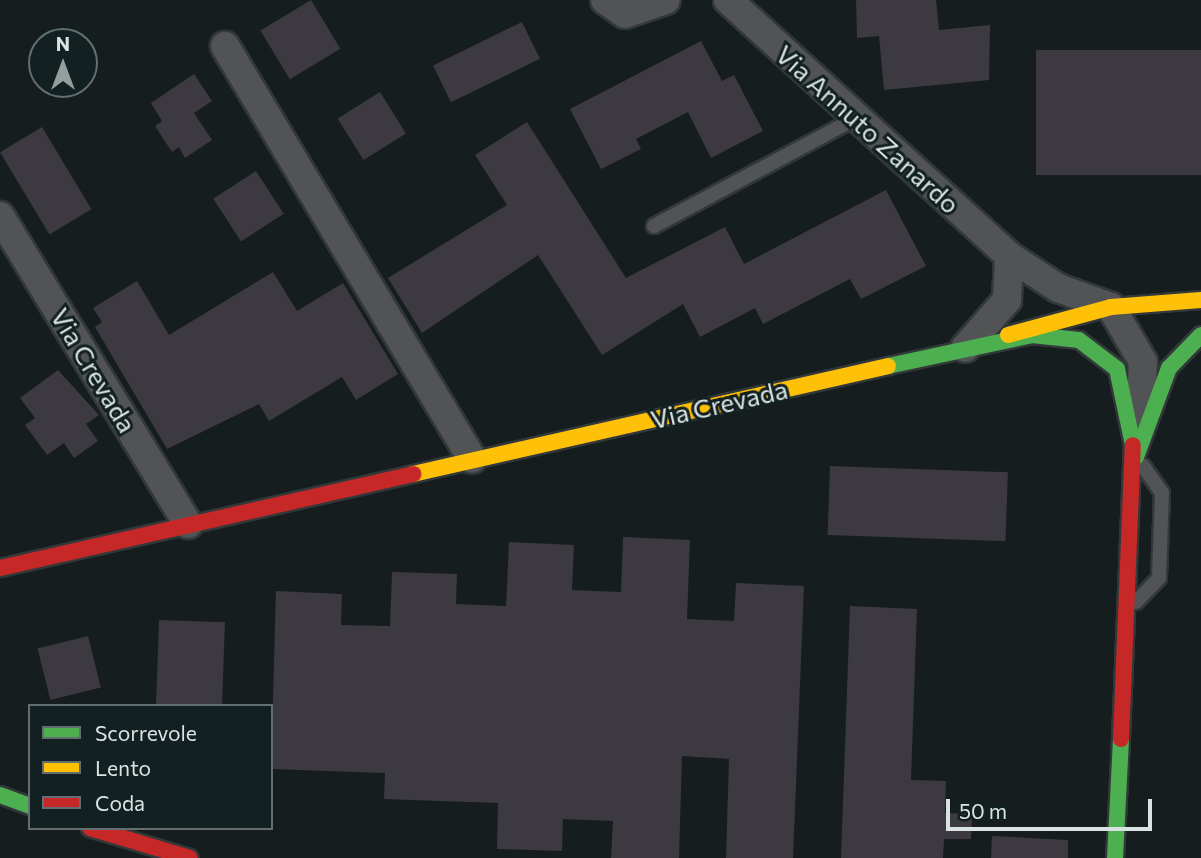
<!DOCTYPE html>
<style>
body{margin:0}
#map{position:relative;width:1201px;height:858px;overflow:hidden;background:#161d1e;font-family:Commissioner,sans-serif}
div>[style]{position:absolute}
.building>*{inset:0;background:#3c3941;transform-origin:0 0}
.roads{filter:drop-shadow(2px 0 #323839) drop-shadow(-2px 0 #323839) drop-shadow(0 2px #323839) drop-shadow(0 -2px #323839)}
.lane>*{height:14px;margin:-7px;padding:0 7px;transform-origin:7px;border-radius:7px;background:#515354}
.street>*{height:28px;margin:-14px;padding:0 14px;transform-origin:14px;border-radius:14px;background:#515354}
.fast>*{height:16px;margin:-8px;padding:0 8px;transform-origin:8px;border-radius:8px;background:#4caf50}
.slow>*{height:16px;margin:-8px;padding:0 8px;transform-origin:8px;border-radius:8px;background:#ffc107}
.jam>*{height:16px;margin:-8px;padding:0 8px;transform-origin:8px;border-radius:8px;background:#c62828}
span{translate:-50% -50%;white-space:nowrap;text-align:center;line-height:1.15;-webkit-text-stroke:6px #122022;paint-order:stroke}
.street-label{font-size:26px;color:#dae3e4}
.legend{position:absolute;left:28px;top:704px;width:245px;height:126px;box-sizing:border-box;background:#122022;border:2px solid #626e70;margin:0;padding:9px 12px;list-style:none;font-size:21px;color:#dae3e4}
.legend li{display:flex;align-items:center;gap:14px;height:35px}
.legend b{width:35px;border:2px solid #626e70}
.north{position:absolute;left:28px;top:28px;width:70px;height:70px;box-sizing:border-box;background:#122022;border:2px solid #626e70;border-radius:50%;rotate:0deg;font-size:19px;font-weight:700;line-height:28px;text-align:center;color:#dae3e4}
.north::after{content:'';display:block;margin:auto;width:24px;height:32px;background:#959e9f;clip-path:polygon(50% 0,100% 100%,50% 72%,0 100%)}
.scale{position:absolute;left:946px;top:799px;width:206px;height:32px;box-sizing:border-box;border:4px solid #dae3e4;border-top:0;padding-left:9px;font-size:21px;line-height:24px;white-space:nowrap;color:#dae3e4;-webkit-text-stroke:5px #122022;paint-order:stroke}
</style>
<div id="map">
<div class="building">
<div style="left:311px;top:0;width:57px;height:59px;rotate:59deg"></div>
<div style="clip-path:polygon(856px 0,936px 0,939px 30px,990px 25px,989px 80px,884px 90px,879px 36px,857px 38px)"></div>
<div style="left:522px;top:22px;width:41px;height:99px;rotate:64deg"></div>
<div style="clip-path:polygon(701px 41px,722px 81px,734px 75px,763px 131px,711px 158px,688px 112px,636px 139px,641px 149px,601px 169px,570px 109px)"></div>
<div style="left:1201px;top:50px;width:125px;height:165px;rotate:90deg"></div>
<div style="clip-path:polygon(194px 74px,212px 101px,194px 113px,212px 140px,185px 158px,179px 147px,172px 152px,155px 126px,162px 121px,151px 103px)"></div>
<div style="left:380px;top:92px;width:49px;height:50px;rotate:58deg"></div>
<div style="clip-path:polygon(527px 122px,626px 278px,725px 227px,744px 264px,886px 190px,926px 266px,861px 299px,850px 279px,763px 324px,755px 308px,700px 337px,683px 304px,602px 355px,538px 255px,422px 333px,388px 278px,507px 205px,475px 155px)"></div>
<div style="left:42px;top:127px;width:96px;height:49px;rotate:59deg"></div>
<div style="left:256px;top:171px;width:51px;height:51px;rotate:57deg"></div>
<div style="clip-path:polygon(273px 272px,297px 311px,343px 283px,398px 374px,356px 400px,342px 377px,269px 421px,259px 404px,167px 449px,95px 327px,102px 322px,93px 308px,137px 281px,169px 335px)"></div>
<div style="clip-path:polygon(58px 370px,99px 415px,86px 424px,98px 441px,74px 458px,64px 443px,47px 455px,25px 425px,35px 418px,20px 398px)"></div>
<div style="left:830px;top:466px;width:178px;height:69px;rotate:2deg"></div>
<div style="clip-path:polygon(623px 537px,690px 540px,687px 619px,734px 621px,736px 583px,804px 586px,793px 858px,726px 858px,729px 759px,682px 756px,679px 858px,611px 858px,613px 821px,563px 819px,562px 851px,497px 849px,498px 803px,384px 799px,385px 773px,271px 769px,276px 591px,342px 594px,341px 625px,390px 626px,392px 572px,457px 574px,456px 604px,506px 606px,509px 542px,574px 545px,572px 590px,621px 592px)"></div>
<div style="clip-path:polygon(850px 606px,917px 609px,911px 780px,946px 781px,945px 813px,972px 814px,971px 839px,944px 839px,943px 858px,841px 858px)"></div>
<div style="left:159px;top:620px;width:66px;height:86px;rotate:2deg"></div>
<div style="left:88px;top:636px;width:53px;height:52px;rotate:76deg"></div>
<div style="clip-path:polygon(992px 836px,1068px 840px,1068px 858px,991px 858px)"></div>
</div>
<div class="roads">
<div class="lane">
<div style="left:654px;top:226px;width:227px;rotate:-28.1deg"></div>
<div style="left:1136px;top:602px;width:33px;rotate:-46deg"></div>
<div style="left:1159px;top:578px;width:85px;rotate:-88deg"></div>
<div style="left:1162px;top:493px;width:33px;rotate:-125deg"></div>
</div>
<div class="street">
<div style="left:605px;top:0;width:24px;rotate:35deg"></div>
<div style="left:625px;top:14px;width:43px;rotate:-18.9deg"></div>
<div style="left:728px;top:0;width:380px;rotate:42.3deg"></div>
<div style="left:1009px;top:256px;width:59px;rotate:33.1deg"></div>
<div style="left:1058px;top:288px;width:56px;rotate:19.7deg"></div>
<div style="left:1111px;top:307px;width:64px;rotate:59.8deg"></div>
<div style="left:1143px;top:362px;width:57px;rotate:93deg"></div>
<div style="left:225px;top:46px;width:481px;rotate:59.1deg"></div>
<div style="left:0;top:216px;width:361px;rotate:58.6deg"></div>
<div style="left:965px;top:348px;width:64px;rotate:-48.8deg"></div>
<div style="left:1007px;top:300px;width:44px;rotate:-87.4deg"></div>
</div>
<div class="fast">
<div style="left:888px;top:366px;width:147px;rotate:-12.1deg"></div>
<div style="left:1032px;top:335px;width:47px;rotate:6.1deg"></div>
<div style="left:1079px;top:340px;width:48px;rotate:37.3deg"></div>
<div style="left:1117px;top:369px;width:78px;rotate:78.1deg"></div>
<div style="left:1136px;top:457px;width:95px;rotate:-69.7deg"></div>
<div style="left:1169px;top:368px;width:46px;rotate:-45.9deg"></div>
<div style="left:0;top:795px;width:32px;rotate:20deg"></div>
<div style="left:1115px;top:858px;width:119px;rotate:-87.1deg"></div>
</div>
<div class="slow">
<div style="left:1008px;top:335px;width:107px;rotate:-15.2deg"></div>
<div style="left:1111px;top:307px;width:90px;rotate:-4.4deg"></div>
<div style="left:413px;top:474px;width:487px;rotate:-12.8deg"></div>
</div>
<div class="jam">
<div style="left:0;top:568px;width:424px;rotate:-12.8deg"></div>
<div style="left:1121px;top:739px;width:294px;rotate:-87.7deg"></div>
<div style="left:90px;top:828px;width:104px;rotate:16.7deg"></div>
</div>
</div>
<div class="street-label">
<span style="left:868px;top:129px;rotate:42deg">Via Annuto Zanardo</span>
<span style="left:94px;top:370px;rotate:59deg">Via Crevada</span>
<span style="left:719px;top:404px;rotate:-13deg">Via Crevada</span>
</div>
<ul class="legend">
<li><b style="height:9px;background:#4caf50"></b>Scorrevole</li>
<li><b style="height:9px;background:#ffc107"></b>Lento</li>
<li><b style="height:9px;background:#c62828"></b>Coda</li>
</ul>
<div class="north">N</div>
<div class="scale">50 m</div>
</div>
